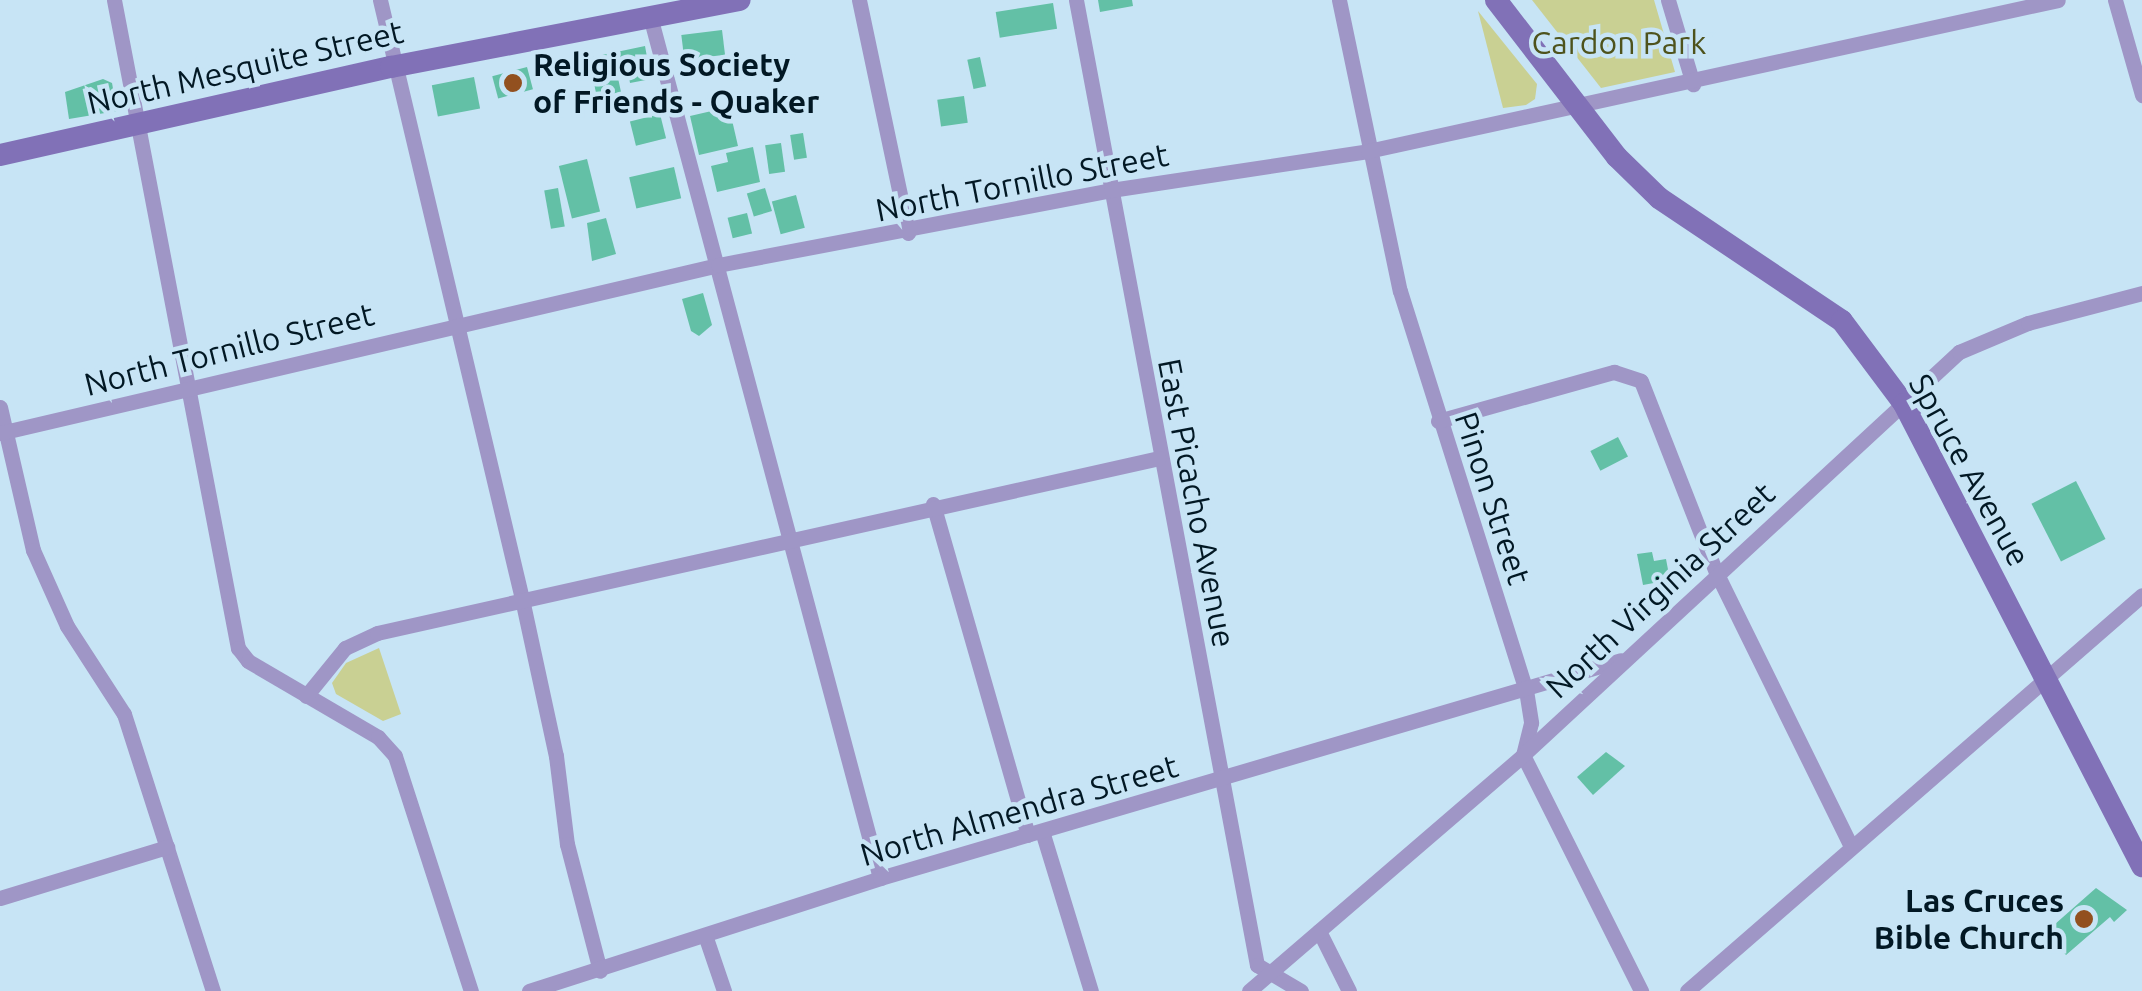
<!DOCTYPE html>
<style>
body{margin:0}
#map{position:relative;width:2142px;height:991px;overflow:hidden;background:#c7e4f5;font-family:Ubuntu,sans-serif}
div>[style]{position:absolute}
.green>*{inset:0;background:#c9d093}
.building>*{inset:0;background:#63c0a6;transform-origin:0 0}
.street>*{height:15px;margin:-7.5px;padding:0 7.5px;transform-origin:7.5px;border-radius:7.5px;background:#9f96c6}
.secondary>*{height:22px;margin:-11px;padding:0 11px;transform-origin:11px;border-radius:11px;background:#8171b7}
.dots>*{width:28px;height:28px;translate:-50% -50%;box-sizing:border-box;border:5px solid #c7e4f5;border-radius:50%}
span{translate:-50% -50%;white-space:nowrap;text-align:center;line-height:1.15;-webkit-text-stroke:9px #c7e4f5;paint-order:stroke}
.park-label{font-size:32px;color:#4e531c}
.poi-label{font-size:32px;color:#021824;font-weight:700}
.left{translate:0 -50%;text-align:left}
.right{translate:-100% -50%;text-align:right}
.street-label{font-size:32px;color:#021824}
</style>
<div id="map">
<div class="green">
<div style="clip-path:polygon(1532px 0,1654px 0,1675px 72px,1601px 88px)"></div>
<div style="clip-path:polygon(1478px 11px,1537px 84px,1535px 99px,1526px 105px,1503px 108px)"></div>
<div style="clip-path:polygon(379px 648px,401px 714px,383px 721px,336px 694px,332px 683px,346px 663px)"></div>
</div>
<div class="building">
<div style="clip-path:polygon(1098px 0,1132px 0,1133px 6px,1100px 12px)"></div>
<div style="left:1053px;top:3px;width:26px;height:58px;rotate:81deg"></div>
<div style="left:722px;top:30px;width:25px;height:41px;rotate:83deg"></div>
<div style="clip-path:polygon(645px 46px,651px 79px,630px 83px,626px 62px,615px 64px,621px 92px,597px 97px,588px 58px)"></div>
<div style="left:980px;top:57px;width:30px;height:13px;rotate:78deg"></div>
<div style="left:527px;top:67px;width:23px;height:36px;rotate:75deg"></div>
<div style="left:474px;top:77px;width:32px;height:43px;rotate:79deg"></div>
<div style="clip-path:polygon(103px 79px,112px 83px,117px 111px,69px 119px,65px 92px)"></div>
<div style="left:964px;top:96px;width:27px;height:27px;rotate:82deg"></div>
<div style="left:729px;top:107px;width:40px;height:40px;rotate:77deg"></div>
<div style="left:660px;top:114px;width:25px;height:31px;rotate:76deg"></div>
<div style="left:803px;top:133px;width:25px;height:13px;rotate:81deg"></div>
<div style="left:781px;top:143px;width:29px;height:16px;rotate:82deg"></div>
<div style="clip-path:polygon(753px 147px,760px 182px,717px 192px,711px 166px,728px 162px,726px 153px)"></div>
<div style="left:587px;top:159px;width:54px;height:29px;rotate:76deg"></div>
<div style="left:674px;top:167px;width:32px;height:46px;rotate:77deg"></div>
<div style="left:558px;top:188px;width:39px;height:14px;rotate:80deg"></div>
<div style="left:765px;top:188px;width:24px;height:19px;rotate:73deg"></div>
<div style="left:796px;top:195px;width:34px;height:25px;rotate:75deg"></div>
<div style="left:747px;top:213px;width:21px;height:20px;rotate:76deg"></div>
<div style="clip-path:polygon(606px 218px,616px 254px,592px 261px,587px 223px)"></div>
<div style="clip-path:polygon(703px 293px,712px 325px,699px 336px,691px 331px,682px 299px)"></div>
<div style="left:1618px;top:437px;width:22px;height:31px;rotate:63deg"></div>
<div style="left:2076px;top:481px;width:65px;height:50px;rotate:63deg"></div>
<div style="clip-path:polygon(1652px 552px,1654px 561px,1666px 559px,1670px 580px,1643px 585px,1637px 554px)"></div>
<div style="clip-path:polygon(1606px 752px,1625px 766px,1593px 795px,1577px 777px)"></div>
<div style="clip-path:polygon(2096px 888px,2127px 910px,2114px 922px,2110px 917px,2066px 955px,2046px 932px)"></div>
</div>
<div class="street">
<div style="left:114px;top:0;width:660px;rotate:79.17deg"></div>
<div style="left:238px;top:648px;width:16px;rotate:52deg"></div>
<div style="left:248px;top:661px;width:151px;rotate:30.3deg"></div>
<div style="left:378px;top:737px;width:25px;rotate:48deg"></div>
<div style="left:395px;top:756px;width:247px;rotate:72.1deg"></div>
<div style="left:380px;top:0;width:616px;rotate:76.66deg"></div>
<div style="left:522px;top:599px;width:161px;rotate:77.8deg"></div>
<div style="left:556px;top:756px;width:89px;rotate:82.9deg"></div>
<div style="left:567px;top:844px;width:131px;rotate:75.4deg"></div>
<div style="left:859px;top:0;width:238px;rotate:78.1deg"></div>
<div style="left:1076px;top:0;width:982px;rotate:79.38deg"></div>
<div style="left:1257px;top:965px;width:51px;rotate:30.6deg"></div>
<div style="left:1339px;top:0;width:297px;rotate:78.2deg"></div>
<div style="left:1400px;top:291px;width:418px;rotate:72.5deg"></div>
<div style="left:1526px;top:690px;width:33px;rotate:81deg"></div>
<div style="left:1531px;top:723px;width:33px;rotate:104deg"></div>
<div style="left:1523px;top:755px;width:264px;rotate:63.4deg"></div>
<div style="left:1668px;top:0;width:88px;rotate:73.4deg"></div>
<div style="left:2115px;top:0;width:99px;rotate:74.1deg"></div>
<div style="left:650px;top:16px;width:892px;rotate:75.06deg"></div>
<div style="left:0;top:407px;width:147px;rotate:77deg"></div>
<div style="left:33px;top:550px;width:83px;rotate:65.9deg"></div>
<div style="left:67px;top:626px;width:105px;rotate:57.1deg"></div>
<div style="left:124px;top:714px;width:291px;rotate:72.2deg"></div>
<div style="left:1438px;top:421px;width:183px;rotate:-15.6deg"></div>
<div style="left:1614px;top:372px;width:28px;rotate:18deg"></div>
<div style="left:1641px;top:381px;width:205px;rotate:68.6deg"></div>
<div style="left:1716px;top:572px;width:303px;rotate:63.8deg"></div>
<div style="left:0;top:433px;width:737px;rotate:-13.17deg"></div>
<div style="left:718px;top:265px;width:400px;rotate:-10.8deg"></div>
<div style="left:1111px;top:190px;width:260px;rotate:-8.6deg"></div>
<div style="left:1368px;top:151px;width:706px;rotate:-12.34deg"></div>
<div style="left:933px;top:504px;width:344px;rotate:74deg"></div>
<div style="left:306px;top:696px;width:62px;rotate:-50.9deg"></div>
<div style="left:345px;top:648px;width:35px;rotate:-25deg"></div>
<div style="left:377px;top:633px;width:801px;rotate:-12.61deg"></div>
<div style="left:1042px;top:831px;width:167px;rotate:73deg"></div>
<div style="left:0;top:898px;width:175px;rotate:-17deg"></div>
<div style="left:1319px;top:931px;width:67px;rotate:63.4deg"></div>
<div style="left:706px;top:938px;width:56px;rotate:71.2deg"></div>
<div style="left:529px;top:991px;width:369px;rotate:-17.8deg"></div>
<div style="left:880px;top:878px;width:772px;rotate:-16.39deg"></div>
<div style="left:1249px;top:991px;width:362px;rotate:-40.7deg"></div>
<div style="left:1523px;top:755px;width:594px;rotate:-42.75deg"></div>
<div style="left:1959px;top:352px;width:75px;rotate:-22.8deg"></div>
<div style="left:2028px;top:323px;width:118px;rotate:-14.7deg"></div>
<div style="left:1687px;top:991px;width:603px;rotate:-41.03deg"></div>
</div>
<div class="secondary">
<div style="left:1496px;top:0;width:198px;rotate:52.4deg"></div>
<div style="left:1617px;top:157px;width:59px;rotate:44.3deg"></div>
<div style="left:1659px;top:198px;width:220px;rotate:33.9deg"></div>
<div style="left:1842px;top:321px;width:104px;rotate:53.2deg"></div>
<div style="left:1904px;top:404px;width:520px;rotate:62.74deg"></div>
<div style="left:0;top:155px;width:401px;rotate:-12.7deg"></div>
<div style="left:391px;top:67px;width:355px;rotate:-10.9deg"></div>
</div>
<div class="dots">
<div style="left:513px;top:83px;background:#92501f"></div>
<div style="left:2084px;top:919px;background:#92501f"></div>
</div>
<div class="park-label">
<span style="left:1619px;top:42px">Cardon Park</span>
</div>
<div class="poi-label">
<span class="left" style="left:533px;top:83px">Religious Society<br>of Friends - Quaker</span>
<span class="right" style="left:2064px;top:919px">Las Cruces<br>Bible Church</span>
</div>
<div class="street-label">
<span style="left:245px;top:67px;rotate:-13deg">North Mesquite Street</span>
<span style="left:1022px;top:182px;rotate:-11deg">North Tornillo Street</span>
<span style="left:229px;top:349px;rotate:-14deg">North Tornillo Street</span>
<span style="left:1970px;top:470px;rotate:61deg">Spruce Avenue</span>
<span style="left:1493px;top:498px;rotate:72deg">Pinon Street</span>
<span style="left:1197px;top:503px;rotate:79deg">East Picacho Avenue</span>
<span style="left:1660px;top:590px;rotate:-43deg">North Virginia Street</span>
<span style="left:1019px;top:810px;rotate:-16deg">North Almendra Street</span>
</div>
</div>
